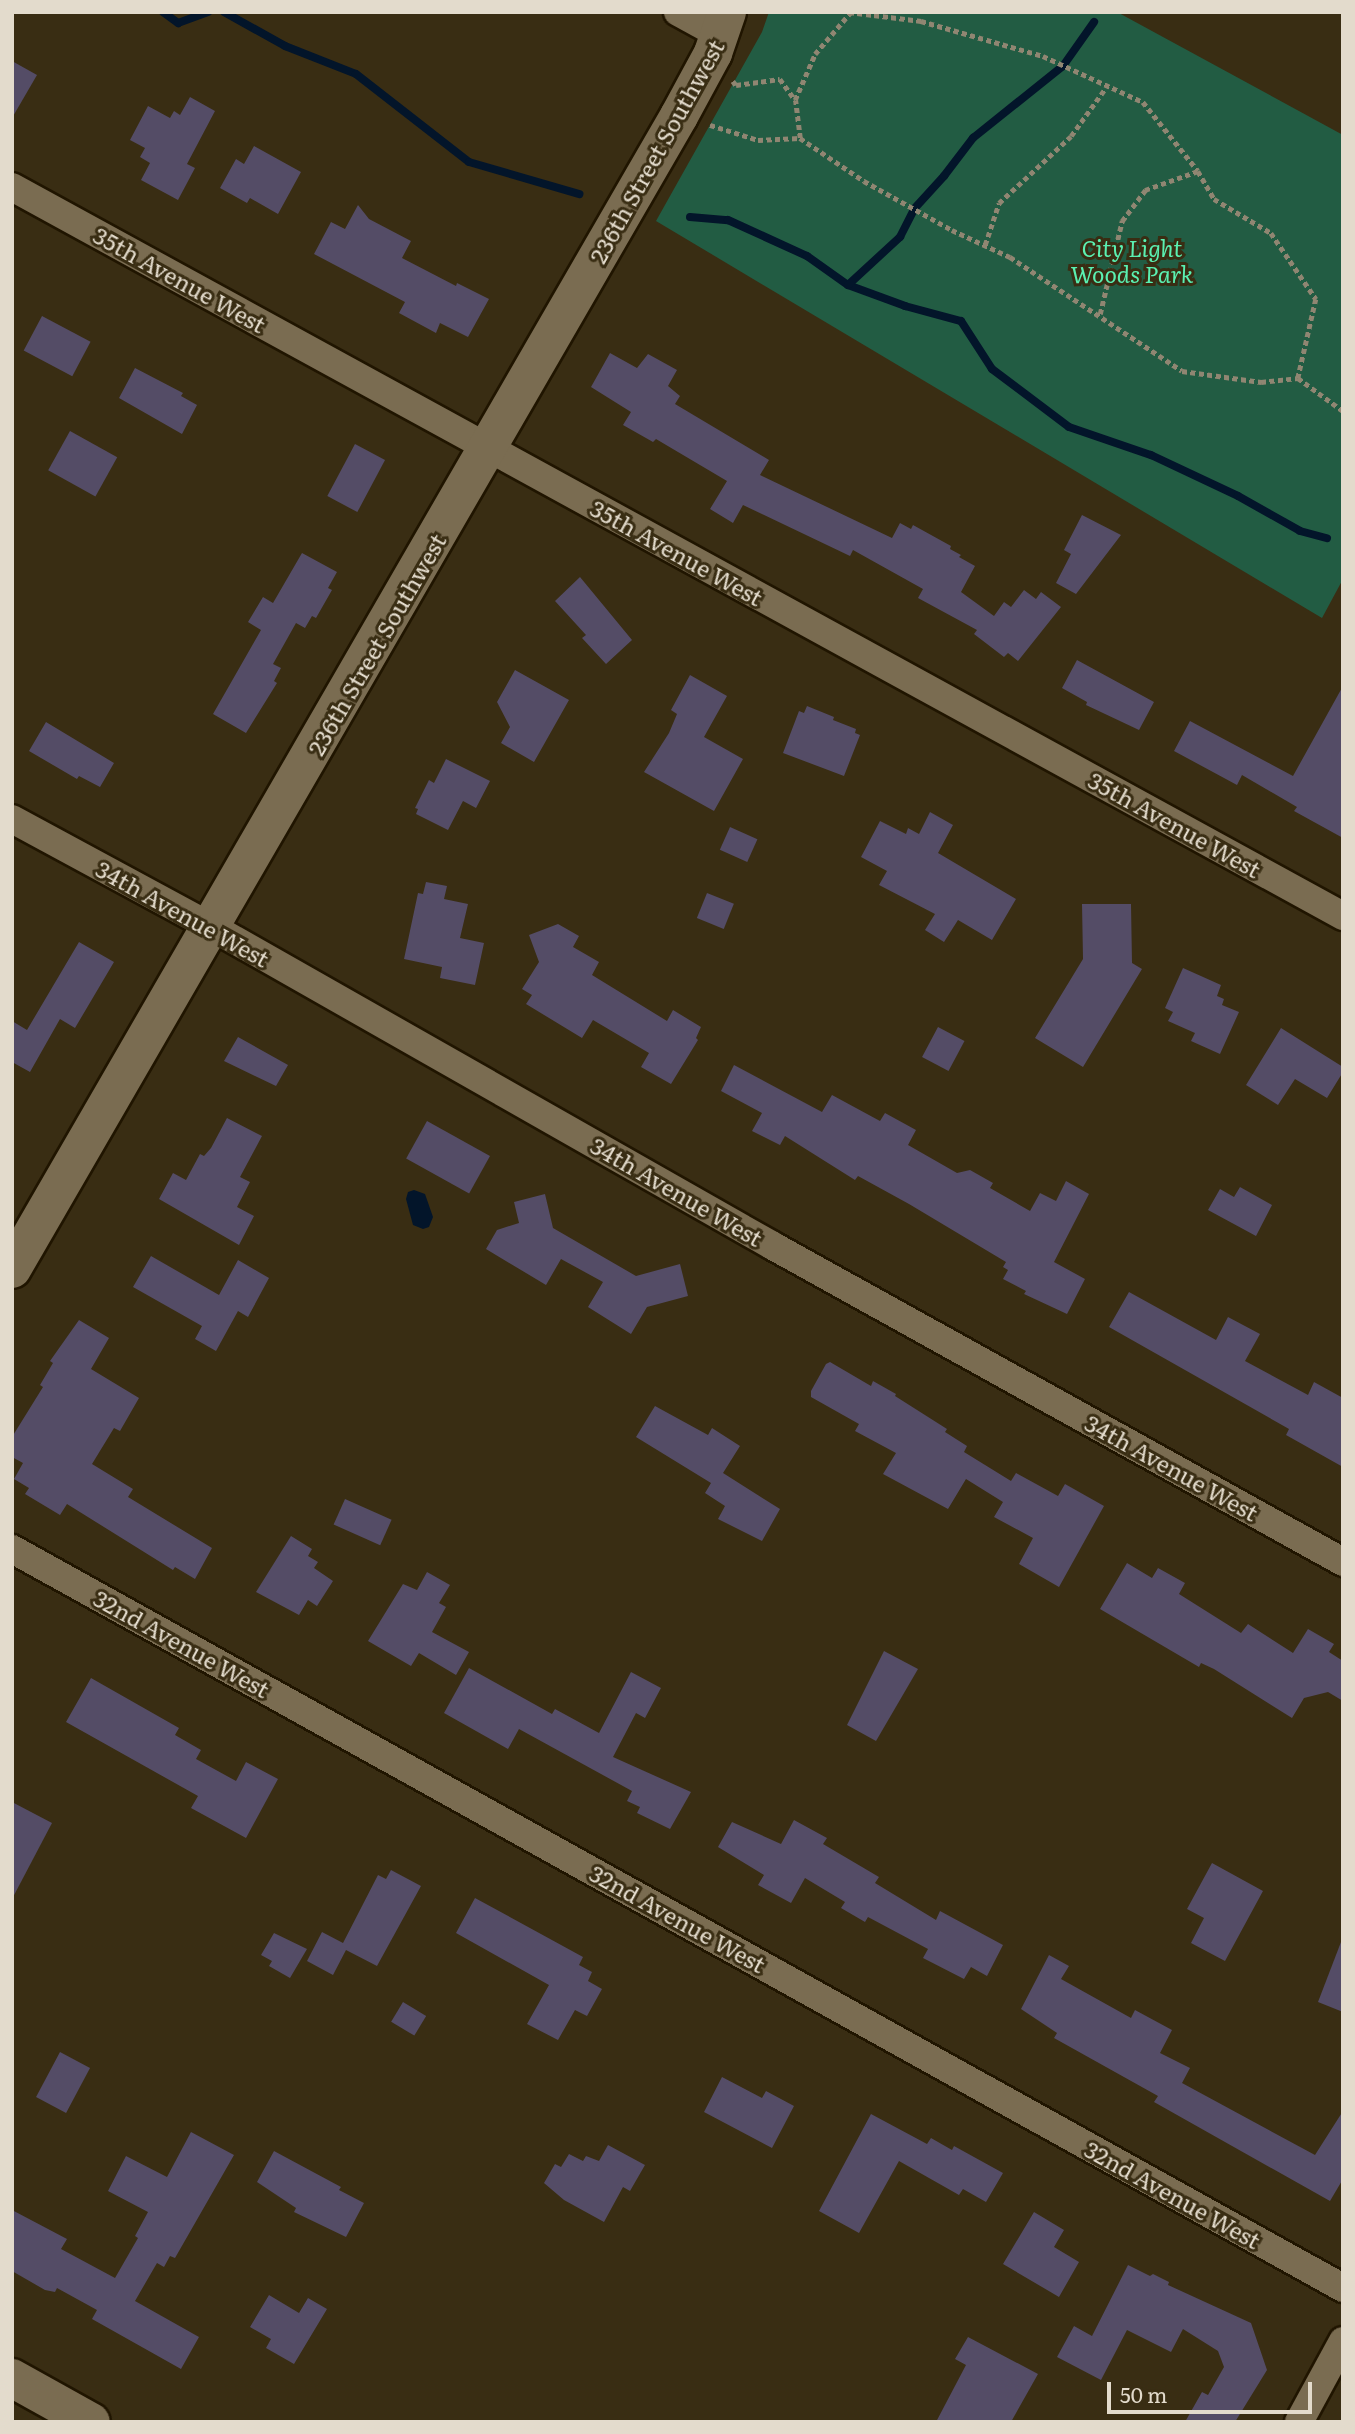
<!DOCTYPE html>
<style>
body{margin:0}
#map{position:relative;width:1355px;height:2434px;overflow:hidden;background:#392d13;font-family:Literata,serif}
div>[style]{position:absolute}
.green>*{inset:0;background:#225c43}
.water>*{inset:0;background:#03152a}
.stream>*{height:8px;margin:-4px;padding:0 4px;transform-origin:4px;border-radius:4px;background:#03152a}
.building>*{inset:0;background:#544c66;transform-origin:0 0}
.path>*{height:4.5px;margin-top:-2.25px;transform-origin:0;background:repeating-linear-gradient(90deg,#908672 0 5px,transparent 0 8.5px)}
.roads{filter:drop-shadow(2px 0 #201500) drop-shadow(-2px 0 #201500) drop-shadow(0 2px #201500) drop-shadow(0 -2px #201500)}
.street>*{height:28px;margin:-14px;padding:0 14px;transform-origin:14px;border-radius:14px;background:#7a6c51}
.secondary>*{height:38px;margin:-19px;padding:0 19px;transform-origin:19px;border-radius:19px;background:#7a6c51}
span{translate:-50% -50%;white-space:nowrap;text-align:center;line-height:1.15;-webkit-text-stroke:6px #392d13;paint-order:stroke}
.street-label{font-size:23px;color:#e3dbcc}
.park-label{font-size:23px;color:#5af0b1;font-style:italic}
.frame{position:absolute;inset:0;border:14px solid #e3dbcc;pointer-events:none}
.scale{position:absolute;left:1107px;top:2382px;width:205px;height:32px;box-sizing:border-box;border:4px solid #e3dbcc;border-top:0;padding-left:9px;font-size:21px;line-height:24px;white-space:nowrap;color:#e3dbcc;-webkit-text-stroke:5px #392d13;paint-order:stroke}
</style>
<div id="map">
<div class="green">
<div style="clip-path:polygon(769px 12px,1117px 12px,1343px 135px,1343px 579px,1322px 618px,656px 221px,762px 32px)"></div>
</div>
<div class="water">
<div style="clip-path:polygon(414px 1190px,425px 1194px,433px 1217px,429px 1227px,423px 1229px,413px 1225px,406px 1199px,408px 1192px)"></div>
</div>
<div class="stream">
<div style="left:163px;top:12px;width:19px;rotate:36deg"></div>
<div style="left:178px;top:23px;width:32px;rotate:-20deg"></div>
<div style="left:224px;top:12px;width:70px;rotate:29.1deg"></div>
<div style="left:285px;top:46px;width:76px;rotate:21.5deg"></div>
<div style="left:356px;top:74px;width:143px;rotate:37.9deg"></div>
<div style="left:469px;top:162px;width:115px;rotate:16.2deg"></div>
<div style="left:690px;top:217px;width:38px;rotate:5deg"></div>
<div style="left:728px;top:220px;width:87px;rotate:24.5deg"></div>
<div style="left:807px;top:256px;width:50px;rotate:35.3deg"></div>
<div style="left:848px;top:285px;width:61px;rotate:20.2deg"></div>
<div style="left:905px;top:306px;width:58px;rotate:15deg"></div>
<div style="left:961px;top:321px;width:57px;rotate:57.1deg"></div>
<div style="left:992px;top:369px;width:96px;rotate:37deg"></div>
<div style="left:1069px;top:427px;width:87px;rotate:18.9deg"></div>
<div style="left:1151px;top:455px;width:96px;rotate:25.2deg"></div>
<div style="left:1238px;top:496px;width:71px;rotate:29.4deg"></div>
<div style="left:1300px;top:531px;width:28px;rotate:15deg"></div>
<div style="left:848px;top:285px;width:71px;rotate:-42.7deg"></div>
<div style="left:900px;top:237px;width:31px;rotate:-63deg"></div>
<div style="left:914px;top:209px;width:45px;rotate:-47.7deg"></div>
<div style="left:944px;top:176px;width:48px;rotate:-52.7deg"></div>
<div style="left:973px;top:138px;width:115px;rotate:-38.7deg"></div>
<div style="left:1063px;top:66px;width:54px;rotate:-54.8deg"></div>
</div>
<div class="building">
<div style="clip-path:polygon(12px 61px,37px 75px,12px 118px)"></div>
<div style="clip-path:polygon(190px 97px,215px 111px,187px 164px,195px 168px,178px 200px,141px 180px,150px 163px,140px 157px,145px 148px,130px 140px,148px 106px,170px 118px,174px 111px,180px 115px)"></div>
<div style="clip-path:polygon(254px 146px,301px 172px,278px 214px,250px 198px,247px 203px,220px 188px,236px 159px,244px 164px)"></div>
<div style="clip-path:polygon(358px 205px,369px 219px,411px 241px,402px 258px,456px 286px,457px 283px,489px 299px,468px 337px,440px 323px,436px 333px,399px 313px,405px 302px,314px 254px,331px 222px,345px 229px)"></div>
<div style="left:42px;top:316px;width:55px;height:39px;rotate:28deg"></div>
<div style="clip-path:polygon(610px 353px,637px 368px,648px 354px,677px 370px,668px 386px,680px 396px,675px 404px,769px 460px,760px 475px,892px 538px,900px 523px,911px 529px,913px 525px,951px 546px,950px 549px,961px 555px,959px 557px,975px 566px,961px 592px,994px 616px,1004px 602px,1011px 607px,1024px 590px,1036px 599px,1041px 592px,1061px 607px,1018px 661px,1008px 653px,1004px 657px,974px 634px,977px 630px,918px 598px,923px 589px,853px 550px,850px 556px,743px 505px,733px 523px,710px 509px,727px 481px,656px 439px,653px 442px,623px 425px,631px 412px,591px 387px)"></div>
<div style="clip-path:polygon(135px 368px,183px 393px,181px 396px,197px 405px,182px 434px,119px 398px)"></div>
<div style="left:70px;top:431px;width:54px;height:45px;rotate:29deg"></div>
<div style="left:355px;top:444px;width:34px;height:59px;rotate:28deg"></div>
<div style="clip-path:polygon(1082px 515px,1121px 535px,1076px 594px,1056px 583px,1071px 554px,1064px 550px)"></div>
<div style="clip-path:polygon(302px 553px,337px 572px,328px 588px,332px 590px,316px 618px,312px 616px,305px 628px,296px 623px,273px 664px,281px 668px,274px 681px,277px 683px,246px 733px,213px 714px,261px 630px,248px 622px,263px 597px,273px 603px)"></div>
<div style="clip-path:polygon(580px 577px,632px 640px,606px 664px,582px 638px,586px 635px,555px 601px)"></div>
<div style="clip-path:polygon(1077px 660px,1154px 702px,1139px 730px,1086px 705px,1087px 702px,1062px 688px)"></div>
<div style="clip-path:polygon(515px 670px,569px 700px,534px 762px,501px 743px,510px 727px,497px 702px)"></div>
<div style="clip-path:polygon(690px 675px,727px 696px,704px 737px,743px 759px,714px 811px,644px 772px,669px 733px,677px 714px,671px 710px)"></div>
<div style="clip-path:polygon(1343px 686px,1343px 838px,1294px 811px,1297px 807px,1242px 775px,1237px 785px,1174px 751px,1190px 721px,1293px 776px)"></div>
<div style="clip-path:polygon(807px 706px,834px 717px,833px 720px,856px 729px,855px 733px,860px 735px,844px 776px,783px 753px,799px 711px,804px 713px)"></div>
<div style="clip-path:polygon(46px 722px,114px 763px,100px 787px,79px 776px,77px 779px,29px 751px)"></div>
<div style="clip-path:polygon(446px 759px,490px 781px,476px 808px,463px 801px,448px 830px,416px 814px,418px 809px,415px 808px,429px 780px,434px 783px)"></div>
<div style="clip-path:polygon(930px 812px,953px 825px,938px 853px,1016px 899px,992px 940px,958px 920px,944px 942px,925px 930px,935px 914px,879px 885px,887px 871px,861px 857px,880px 821px,906px 834px,908px 828px,919px 834px)"></div>
<div style="left:730px;top:827px;width:30px;height:25px;rotate:24deg"></div>
<div style="clip-path:polygon(426px 882px,447px 886px,444px 899px,468px 904px,460px 938px,484px 943px,475px 985px,440px 978px,442px 967px,404px 959px,418px 893px,423px 894px)"></div>
<div style="left:707px;top:893px;width:29px;height:27px;rotate:22deg"></div>
<div style="clip-path:polygon(1082px 904px,1131px 904px,1132px 963px,1142px 969px,1083px 1067px,1035px 1038px,1083px 959px)"></div>
<div style="clip-path:polygon(558px 924px,579px 936px,573px 947px,599px 962px,592px 975px,667px 1021px,673px 1010px,701px 1027px,696px 1038px,698px 1040px,671px 1084px,641px 1067px,649px 1053px,593px 1020px,582px 1038px,526px 1004px,532px 995px,522px 989px,539px 962px,529px 935px)"></div>
<div style="clip-path:polygon(79px 942px,114px 962px,75px 1028px,60px 1019px,30px 1072px,12px 1062px,12px 1021px,27px 1030px)"></div>
<div style="clip-path:polygon(1183px 968px,1221px 985px,1217px 996px,1224px 999px,1222px 1005px,1239px 1012px,1220px 1054px,1191px 1041px,1195px 1033px,1168px 1021px,1173px 1012px,1165px 1008px)"></div>
<div style="left:938px;top:1027px;width:30px;height:34px;rotate:28deg"></div>
<div style="clip-path:polygon(1281px 1028px,1343px 1067px,1343px 1072px,1327px 1098px,1295px 1079px,1278px 1105px,1246px 1085px)"></div>
<div style="clip-path:polygon(238px 1037px,288px 1065px,276px 1086px,224px 1061px)"></div>
<div style="clip-path:polygon(734px 1065px,822px 1112px,832px 1095px,880px 1121px,885px 1113px,916px 1130px,908px 1145px,957px 1173px,970px 1170px,993px 1183px,990px 1188px,1030px 1211px,1040px 1193px,1056px 1201px,1066px 1181px,1089px 1194px,1054px 1262px,1085px 1279px,1067px 1314px,1024px 1294px,1026px 1291px,1003px 1279px,1008px 1270px,1003px 1267px,1006px 1262px,909px 1204px,858px 1176px,855px 1180px,785px 1136px,780px 1145px,752px 1131px,762px 1113px,721px 1091px)"></div>
<div style="clip-path:polygon(227px 1118px,262px 1136px,240px 1177px,250px 1182px,237px 1207px,254px 1216px,239px 1245px,159px 1199px,173px 1173px,186px 1180px,200px 1154px,204px 1156px,211px 1148px)"></div>
<div style="left:427px;top:1121px;width:72px;height:43px;rotate:29deg"></div>
<div style="clip-path:polygon(1240px 1187px,1272px 1205px,1256px 1236px,1208px 1210px,1220px 1189px,1234px 1197px)"></div>
<div style="clip-path:polygon(545px 1194px,553px 1228px,636px 1276px,680px 1264px,688px 1296px,647px 1307px,631px 1334px,588px 1307px,603px 1282px,561px 1259px,546px 1285px,486px 1249px,497px 1230px,519px 1223px,514px 1202px)"></div>
<div style="clip-path:polygon(151px 1256px,219px 1295px,238px 1260px,269px 1278px,248px 1317px,238px 1311px,216px 1351px,195px 1339px,202px 1326px,133px 1287px)"></div>
<div style="clip-path:polygon(1129px 1292px,1216px 1340px,1228px 1317px,1260px 1334px,1245px 1361px,1308px 1395px,1314px 1382px,1343px 1398px,1343px 1467px,1286px 1435px,1289px 1429px,1109px 1327px)"></div>
<div style="clip-path:polygon(79px 1320px,109px 1338px,91px 1369px,139px 1398px,120px 1431px,114px 1428px,92px 1464px,133px 1489px,128px 1497px,212px 1548px,195px 1579px,175px 1567px,173px 1570px,67px 1504px,60px 1515px,25px 1494px,29px 1488px,14px 1479px,23px 1463px,12px 1457px,12px 1437px,43px 1387px,40px 1385px,53px 1363px,50px 1361px)"></div>
<div style="clip-path:polygon(830px 1362px,871px 1386px,873px 1381px,896px 1394px,895px 1396px,947px 1429px,945px 1432px,967px 1446px,964px 1452px,1011px 1481px,1016px 1473px,1058px 1496px,1065px 1484px,1104px 1506px,1059px 1587px,1019px 1564px,1033px 1538px,994px 1517px,1003px 1502px,966px 1479px,948px 1509px,883px 1474px,896px 1453px,855px 1431px,859px 1424px,811px 1397px,811px 1391px,826px 1364px)"></div>
<div style="clip-path:polygon(655px 1406px,708px 1435px,712px 1428px,740px 1446px,723px 1473px,780px 1509px,762px 1541px,718px 1519px,725px 1506px,705px 1493px,711px 1483px,636px 1437px)"></div>
<div style="left:345px;top:1499px;width:51px;height:28px;rotate:24deg"></div>
<div style="clip-path:polygon(291px 1536px,312px 1549px,308px 1556px,318px 1562px,314px 1568px,333px 1581px,317px 1606px,308px 1600px,299px 1615px,256px 1592px)"></div>
<div style="clip-path:polygon(1127px 1563px,1152px 1578px,1158px 1568px,1185px 1583px,1179px 1594px,1241px 1633px,1248px 1624px,1293px 1653px,1308px 1629px,1334px 1644px,1329px 1652px,1343px 1661px,1343px 1701px,1328px 1692px,1304px 1698px,1292px 1718px,1214px 1669px,1201px 1663px,1199px 1667px,1100px 1609px)"></div>
<div style="clip-path:polygon(427px 1572px,450px 1585px,439px 1603px,446px 1607px,432px 1632px,469px 1652px,456px 1675px,419px 1653px,411px 1666px,368px 1641px,403px 1584px,417px 1590px)"></div>
<div style="clip-path:polygon(884px 1651px,918px 1669px,876px 1741px,847px 1725px)"></div>
<div style="clip-path:polygon(469px 1668px,552px 1714px,555px 1709px,599px 1733px,631px 1672px,661px 1688px,645px 1718px,636px 1713px,613px 1757px,691px 1792px,670px 1829px,637px 1813px,640px 1807px,627px 1801px,632px 1791px,519px 1729px,508px 1749px,444px 1713px)"></div>
<div style="clip-path:polygon(91px 1678px,179px 1728px,175px 1735px,201px 1750px,196px 1759px,236px 1781px,246px 1762px,278px 1779px,246px 1838px,191px 1808px,198px 1796px,66px 1722px)"></div>
<div style="clip-path:polygon(12px 1802px,52px 1823px,12px 1899px)"></div>
<div style="clip-path:polygon(794px 1820px,827px 1838px,823px 1844px,879px 1877px,875px 1883px,936px 1920px,940px 1911px,1003px 1945px,987px 1976px,971px 1967px,964px 1979px,923px 1958px,928px 1949px,868px 1917px,865px 1922px,841px 1908px,845px 1902px,805px 1878px,791px 1903px,758px 1885px,764px 1875px,718px 1847px,732px 1822px,781px 1844px)"></div>
<div style="clip-path:polygon(1212px 1863px,1263px 1891px,1225px 1961px,1191px 1943px,1204px 1918px,1187px 1909px)"></div>
<div style="clip-path:polygon(391px 1870px,421px 1886px,377px 1966px,346px 1950px,333px 1975px,307px 1961px,322px 1932px,343px 1943px,378px 1875px,386px 1879px)"></div>
<div style="clip-path:polygon(475px 1898px,583px 1957px,579px 1965px,592px 1972px,588px 1981px,602px 1989px,587px 2016px,575px 2010px,558px 2040px,527px 2024px,549px 1985px,456px 1933px)"></div>
<div style="clip-path:polygon(274px 1933px,307px 1949px,290px 1978px,269px 1966px,272px 1961px,261px 1955px)"></div>
<div style="clip-path:polygon(1341px 1942px,1343px 1942px,1343px 2012px,1318px 2002px)"></div>
<div style="clip-path:polygon(1049px 1955px,1069px 1966px,1061px 1979px,1131px 2018px,1135px 2010px,1172px 2030px,1160px 2053px,1190px 2068px,1182px 2083px,1315px 2155px,1343px 2111px,1343px 2179px,1330px 2201px,1154px 2102px,1158px 2096px,1054px 2038px,1057px 2033px,1021px 2009px)"></div>
<div style="left:403px;top:2002px;width:27px;height:23px;rotate:31deg"></div>
<div style="left:60px;top:2052px;width:34px;height:51px;rotate:28deg"></div>
<div style="clip-path:polygon(722px 2077px,762px 2098px,766px 2091px,794px 2106px,772px 2148px,704px 2112px)"></div>
<div style="clip-path:polygon(871px 2114px,927px 2144px,931px 2138px,952px 2150px,954px 2146px,1003px 2173px,986px 2202px,963px 2189px,959px 2195px,899px 2161px,859px 2233px,819px 2211px)"></div>
<div style="clip-path:polygon(191px 2132px,234px 2155px,175px 2258px,170px 2256px,164px 2267px,157px 2263px,135px 2301px,199px 2337px,181px 2369px,92px 2319px,97px 2310px,57px 2288px,55px 2292px,45px 2290px,12px 2271px,12px 2210px,67px 2239px,61px 2249px,115px 2278px,138px 2238px,135px 2236px,148px 2212px,108px 2191px,126px 2156px,167px 2177px)"></div>
<div style="clip-path:polygon(608px 2145px,645px 2165px,630px 2191px,623px 2187px,604px 2222px,564px 2200px,544px 2183px,555px 2164px,561px 2167px,569px 2154px,583px 2161px,586px 2156px,599px 2161px)"></div>
<div style="clip-path:polygon(274px 2151px,341px 2187px,339px 2190px,364px 2203px,346px 2237px,294px 2212px,296px 2208px,257px 2182px)"></div>
<div style="clip-path:polygon(1034px 2212px,1064px 2230px,1054px 2247px,1079px 2262px,1059px 2297px,1003px 2264px)"></div>
<div style="clip-path:polygon(1128px 2265px,1150px 2276px,1153px 2274px,1169px 2282px,1168px 2285px,1251px 2323px,1267px 2370px,1235px 2422px,1185px 2422px,1202px 2392px,1208px 2395px,1224px 2367px,1218px 2351px,1183px 2329px,1171px 2352px,1127px 2330px,1101px 2380px,1057px 2357px,1074px 2326px,1092px 2336px)"></div>
<div style="clip-path:polygon(269px 2295px,299px 2313px,308px 2298px,327px 2309px,294px 2364px,266px 2348px,271px 2339px,250px 2327px)"></div>
<div style="clip-path:polygon(968px 2337px,1038px 2374px,1011px 2422px,936px 2422px,966px 2365px,955px 2359px)"></div>
</div>
<div class="path">
<div style="left:849px;top:12px;width:73px;rotate:7.1deg"></div>
<div style="left:921px;top:21px;width:127px;rotate:16deg"></div>
<div style="left:1043px;top:56px;width:110px;rotate:24.7deg"></div>
<div style="left:1143px;top:102px;width:88px;rotate:51.4deg"></div>
<div style="left:1198px;top:171px;width:32px;rotate:60deg"></div>
<div style="left:1214px;top:199px;width:66px;rotate:30.8deg"></div>
<div style="left:1271px;top:233px;width:80px;rotate:55.7deg"></div>
<div style="left:1316px;top:299px;width:81px;rotate:102.8deg"></div>
<div style="left:733px;top:81px;width:5px;rotate:53deg"></div>
<div style="left:736px;top:85px;width:44px;rotate:-7.8deg"></div>
<div style="left:780px;top:79px;width:26px;rotate:54deg"></div>
<div style="left:710px;top:125px;width:50px;rotate:17.4deg"></div>
<div style="left:758px;top:140px;width:42px;rotate:-2.7deg"></div>
<div style="left:800px;top:138px;width:77px;rotate:33.9deg"></div>
<div style="left:864px;top:181px;width:101px;rotate:29.1deg"></div>
<div style="left:952px;top:230px;width:64px;rotate:25deg"></div>
<div style="left:1010px;top:257px;width:206px;rotate:33.5deg"></div>
<div style="left:1182px;top:371px;width:80px;rotate:7.9deg"></div>
<div style="left:1261px;top:382px;width:37px;rotate:-6deg"></div>
<div style="left:1298px;top:378px;width:56px;rotate:36.3deg"></div>
<div style="left:800px;top:138px;width:38px;rotate:-97deg"></div>
<div style="left:795px;top:100px;width:50px;rotate:-66.5deg"></div>
<div style="left:815px;top:54px;width:54px;rotate:-49.5deg"></div>
<div style="left:985px;top:245px;width:44px;rotate:-71.6deg"></div>
<div style="left:999px;top:203px;width:98px;rotate:-42.9deg"></div>
<div style="left:1071px;top:136px;width:62px;rotate:-54.2deg"></div>
<div style="left:1100px;top:314px;width:96px;rotate:-76.7deg"></div>
<div style="left:1122px;top:221px;width:39px;rotate:-53deg"></div>
<div style="left:1145px;top:190px;width:56px;rotate:-19.7deg"></div>
</div>
<div class="roads">
<div class="street">
<div style="left:678px;top:12px;width:48px;rotate:28.7deg"></div>
<div style="left:12px;top:187px;width:1518px;rotate:28.71deg"></div>
<div style="left:12px;top:819px;width:227px;rotate:28.4deg"></div>
<div style="left:212px;top:927px;width:645px;rotate:29.62deg"></div>
<div style="left:773px;top:1246px;width:652px;rotate:29deg"></div>
<div style="left:12px;top:1549px;width:1522px;rotate:29.04deg"></div>
<div style="left:1299px;top:2422px;width:92px;rotate:-61.5deg"></div>
</div>
<div class="secondary">
<div style="left:12px;top:1269px;width:1332px;rotate:-59.95deg"></div>
<div style="left:679px;top:116px;width:72px;rotate:-61.6deg"></div>
<div style="left:713px;top:53px;width:43px;rotate:-71.1deg"></div>
<div style="left:12px;top:2378px;width:90px;rotate:29.1deg"></div>
</div>
</div>
<div class="street-label">
<span style="left:656px;top:151px;rotate:-61deg">236th Street Southwest</span>
<span style="left:180px;top:279px;rotate:29deg">35th Avenue West</span>
<span style="left:677px;top:552px;rotate:29deg">35th Avenue West</span>
<span style="left:376px;top:644px;rotate:-60deg">236th Street Southwest</span>
<span style="left:1175px;top:824px;rotate:29deg">35th Avenue West</span>
<span style="left:183px;top:913px;rotate:29deg">34th Avenue West</span>
<span style="left:677px;top:1191px;rotate:30deg">34th Avenue West</span>
<span style="left:1172px;top:1467px;rotate:29deg">34th Avenue West</span>
<span style="left:182px;top:1643px;rotate:29deg">32nd Avenue West</span>
<span style="left:678px;top:1918px;rotate:29deg">32nd Avenue West</span>
<span style="left:1173px;top:2194px;rotate:29deg">32nd Avenue West</span>
</div>
<div class="park-label">
<span style="left:1132px;top:260px">City Light<br>Woods Park</span>
</div>
<div class="frame"></div>
<div class="scale">50 m</div>
</div>
